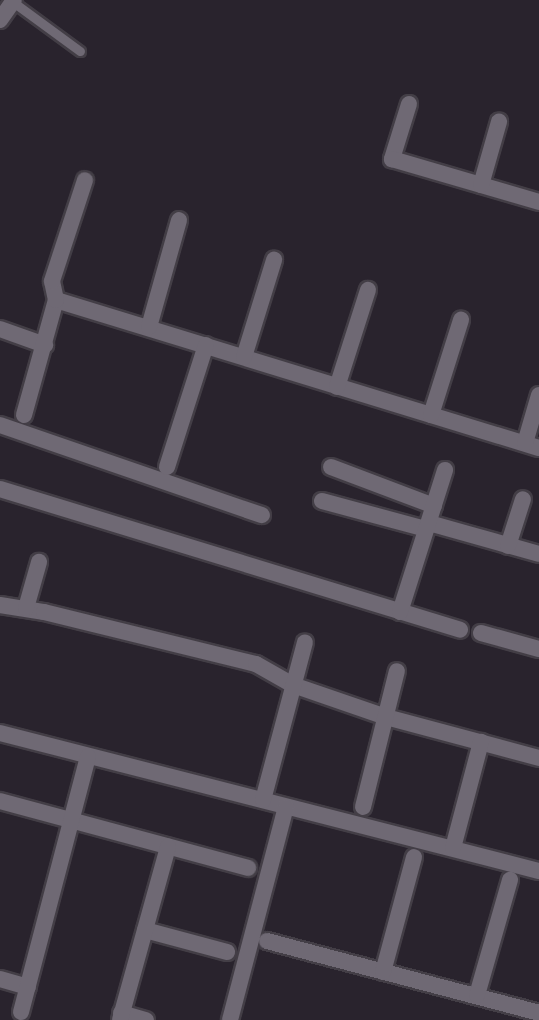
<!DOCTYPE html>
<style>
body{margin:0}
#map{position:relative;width:539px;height:1020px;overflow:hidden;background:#29232d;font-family:"PT Sans Narrow",sans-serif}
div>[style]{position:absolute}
.roads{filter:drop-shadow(2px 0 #433e46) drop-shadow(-2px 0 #433e46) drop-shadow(0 2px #433e46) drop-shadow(0 -2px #433e46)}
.service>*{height:9px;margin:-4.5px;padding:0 4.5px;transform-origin:4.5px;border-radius:4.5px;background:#6f6974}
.minor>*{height:16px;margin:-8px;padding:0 8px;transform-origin:8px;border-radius:8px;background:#6f6974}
span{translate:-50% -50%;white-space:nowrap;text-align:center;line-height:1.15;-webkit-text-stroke:5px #29232d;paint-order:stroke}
</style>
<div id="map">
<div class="roads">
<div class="service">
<div style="left:13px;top:2px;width:83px;rotate:36.2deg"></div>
</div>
<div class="minor">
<div style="left:0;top:20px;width:24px;rotate:-55deg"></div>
<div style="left:409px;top:104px;width:58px;rotate:107.2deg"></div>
<div style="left:392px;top:159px;width:153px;rotate:16.3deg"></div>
<div style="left:481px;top:185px;width:66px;rotate:-74.1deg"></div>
<div style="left:56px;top:300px;width:505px;rotate:17.04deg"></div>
<div style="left:149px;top:327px;width:111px;rotate:-74.3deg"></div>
<div style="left:0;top:329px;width:48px;rotate:19.6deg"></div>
<div style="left:244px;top:357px;width:102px;rotate:-72.8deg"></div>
<div style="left:337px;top:387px;width:102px;rotate:-72.3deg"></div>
<div style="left:24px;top:415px;width:119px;rotate:-74.5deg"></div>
<div style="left:56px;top:300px;width:19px;rotate:-102deg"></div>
<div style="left:52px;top:281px;width:106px;rotate:-71.9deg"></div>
<div style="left:431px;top:415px;width:100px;rotate:-72.5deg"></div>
<div style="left:0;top:425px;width:277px;rotate:19deg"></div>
<div style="left:525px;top:443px;width:50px;rotate:-73.7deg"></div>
<div style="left:167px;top:467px;width:128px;rotate:-72.3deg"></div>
<div style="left:331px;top:467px;width:110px;rotate:20.7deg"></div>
<div style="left:0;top:489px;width:481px;rotate:17deg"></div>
<div style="left:322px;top:501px;width:108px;rotate:15.1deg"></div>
<div style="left:429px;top:523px;width:114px;rotate:15.7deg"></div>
<div style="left:508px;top:546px;width:49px;rotate:-72.3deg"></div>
<div style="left:0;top:605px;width:45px;rotate:9deg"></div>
<div style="left:44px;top:612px;width:218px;rotate:13.8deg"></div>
<div style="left:256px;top:664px;width:43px;rotate:29.6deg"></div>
<div style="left:293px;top:685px;width:98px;rotate:19deg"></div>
<div style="left:386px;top:717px;width:158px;rotate:15deg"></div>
<div style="left:26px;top:608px;width:48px;rotate:-74.2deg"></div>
<div style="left:400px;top:612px;width:149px;rotate:-72.4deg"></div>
<div style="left:481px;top:633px;width:60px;rotate:15.4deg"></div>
<div style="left:0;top:733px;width:556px;rotate:14.36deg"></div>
<div style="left:263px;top:800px;width:163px;rotate:-75.1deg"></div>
<div style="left:0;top:801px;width:257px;rotate:15.1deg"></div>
<div style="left:363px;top:807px;width:140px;rotate:-76deg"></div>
<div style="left:453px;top:848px;width:110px;rotate:-75.2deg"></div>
<div style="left:145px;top:930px;width:85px;rotate:15deg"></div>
<div style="left:267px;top:941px;width:281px;rotate:14.8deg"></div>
<div style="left:383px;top:972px;width:119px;rotate:-74.9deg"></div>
<div style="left:0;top:979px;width:29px;rotate:16deg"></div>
<div style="left:477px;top:995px;width:120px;rotate:-74deg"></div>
<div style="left:21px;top:1012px;width:264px;rotate:-75.3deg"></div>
<div style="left:121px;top:1013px;width:26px;rotate:16deg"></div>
<div style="left:120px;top:1020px;width:180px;rotate:-74.5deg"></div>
<div style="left:230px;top:1020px;width:220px;rotate:-75.3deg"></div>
</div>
</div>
</div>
